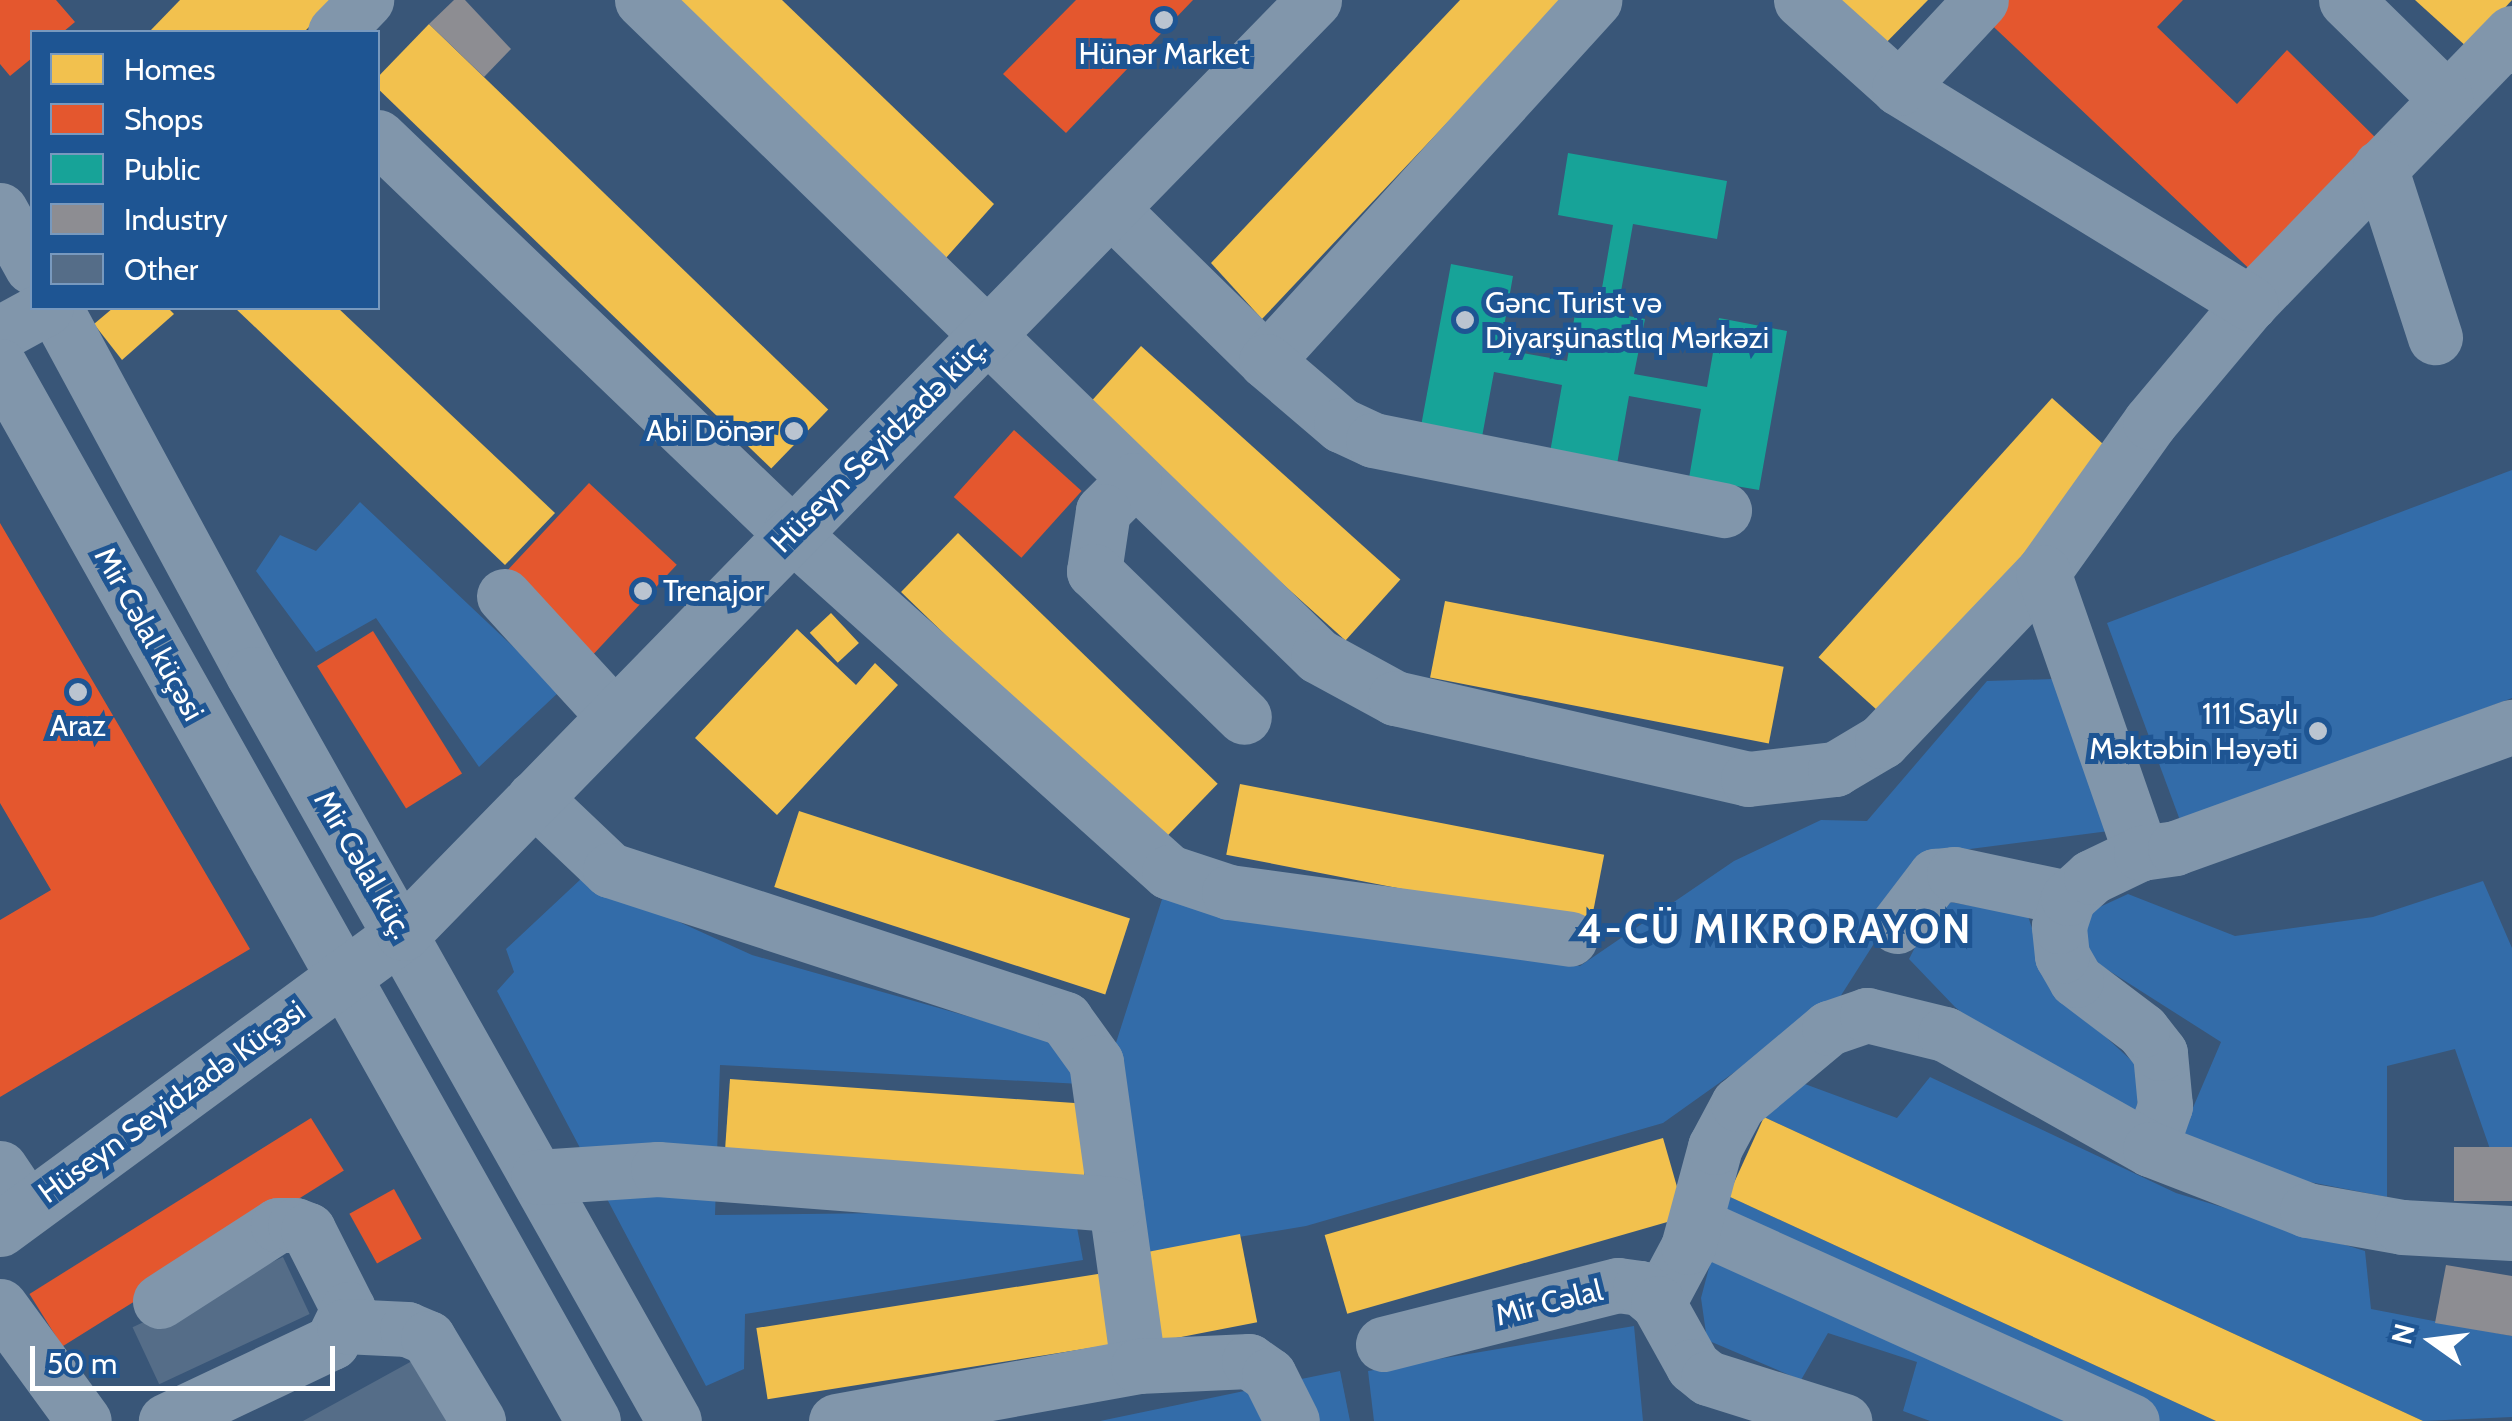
<!DOCTYPE html>
<meta charset="utf-8">
<style>
body{margin:0}
#map{position:relative;width:2512px;height:1421px;overflow:hidden;background:#395678;font-family:Cabin,sans-serif}
div>[style]{position:absolute}
.green>*{inset:0;background:#336ca9}
.homes>*{inset:0;background:#f2c14e;transform-origin:0 0}
.shops>*{inset:0;background:#e4572e;transform-origin:0 0}
.public>*{inset:0;background:#17a398}
.industry>*{inset:0;background:#8d8d92;transform-origin:0 0}
.building>*{inset:0;background:#556d88;transform-origin:0 0}
.minor>*{height:55px;margin:-27.5px;padding:0 27.5px;transform-origin:27.5px;border-radius:27.5px;background:#8196ab}
.dots>*{width:28px;height:28px;translate:-50% -50%;box-sizing:border-box;border:5px solid #1e5593;border-radius:50%}
span{translate:-50% -50%;white-space:nowrap;text-align:center;line-height:1.15;-webkit-text-stroke:10px #1e5593;paint-order:stroke}
.poi-label{font-size:30px;color:#fff}
.left{translate:0 -50%;text-align:left}
.right{translate:-100% -50%;text-align:right}
.street-label{font-size:30px;color:#fff}
.district-label{font-size:40px;color:#fff;font-weight:700;letter-spacing:2.5px}
.legend{position:absolute;left:30px;top:30px;width:350px;height:280px;box-sizing:border-box;background:#1e5593;border:2px solid #7899be;margin:0;padding:12px 18px;list-style:none;font-size:30px;color:#fff}
.legend li{display:flex;align-items:center;gap:20px;height:50px}
.legend b{width:50px;border:2px solid #7899be}
.north{position:absolute;left:2382px;top:1291px;width:100px;height:100px;-webkit-text-stroke:8px #1e5593;paint-order:stroke;rotate:284deg;font-size:28px;font-weight:700;line-height:40px;text-align:center;color:#fff}
.north::after{content:'';display:block;margin:auto;width:35px;height:45px;background:#fff;clip-path:polygon(50% 0,100% 100%,50% 72%,0 100%)}
.scale{position:absolute;left:30px;top:1346px;width:305px;height:45px;box-sizing:border-box;border:5px solid #fff;border-top:0;padding-left:12px;font-size:30px;line-height:35px;white-space:nowrap;color:#fff;-webkit-text-stroke:8px #1e5593;paint-order:stroke}
</style>
<div id="map">
<div class="green">
<div style="clip-path:polygon(2512px 470px,2512px 698px,2181px 823px,2107px 623px)"></div>
<div style="clip-path:polygon(360px 502px,560px 691px,479px 767px,376px 618px,316px 652px,256px 571px,280px 535px,316px 551px)"></div>
<div style="clip-path:polygon(2053px 679px,2109px 831px,1931px 854px,1840px 997px,1663px 1123px,1306px 1226px,1141px 1253px,1114px 1049px,1164px 893px,1580px 966px,1734px 861px,1821px 820px,1867px 821px,1987px 681px)"></div>
<div style="clip-path:polygon(582px 878px,752px 955px,1069px 1045px,1081px 1084px,720px 1065px,715px 1215px,1074px 1211px,1083px 1260px,745px 1314px,744px 1369px,706px 1386px,497px 991px,514px 972px,506px 949px)"></div>
<div style="clip-path:polygon(2483px 881px,2512px 948px,2512px 1147px,2490px 1149px,2455px 1049px,2387px 1066px,2387px 1197px,2289px 1178px,2180px 1138px,2221px 1042px,2100px 965px,2083px 944px,2091px 911px,2128px 894px,2235px 936px,2373px 917px)"></div>
<div style="clip-path:polygon(1939px 900px,2028px 916px,2051px 987px,2144px 1072px,2135px 1114px,2038px 1075px,1955px 1007px,1909px 959px)"></div>
<div style="clip-path:polygon(1930px 1077px,2176px 1193px,2365px 1251px,2371px 1309px,2512px 1336px,2512px 1417px,2423px 1421px,1764px 1117px,1794px 1080px,1897px 1118px)"></div>
<div style="clip-path:polygon(1728px 1196px,2216px 1421px,1930px 1421px,1903px 1411px,1917px 1362px,1828px 1333px,1801px 1380px,1707px 1340px,1701px 1298px)"></div>
<div style="clip-path:polygon(1634px 1326px,1643px 1421px,1374px 1421px,1368px 1371px)"></div>
<div style="clip-path:polygon(1340px 1371px,1350px 1421px,1100px 1421px)"></div>
</div>
<div class="homes">
<div style="clip-path:polygon(180px 0,336px 0,304px 32px,149px 32px)"></div>
<div style="clip-path:polygon(672px 0,782px 0,994px 204px,945px 259px)"></div>
<div style="clip-path:polygon(1460px 0,1563px 0,1262px 319px,1211px 263px)"></div>
<div style="clip-path:polygon(1822px 0,1928px 0,1875px 54px)"></div>
<div style="clip-path:polygon(2415px 0,2512px 0,2468px 48px)"></div>
<div style="left:429px;top:24px;width:555px;height:82px;rotate:44deg"></div>
<div style="clip-path:polygon(113px 308px,168px 308px,174px 314px,122px 360px,94px 324px)"></div>
<div style="clip-path:polygon(235px 308px,338px 308px,555px 513px,505px 565px)"></div>
<div style="left:1141px;top:346px;width:349px;height:82px;rotate:42deg"></div>
<div style="left:2052px;top:398px;width:88px;height:349px;rotate:42deg"></div>
<div style="left:958px;top:533px;width:361px;height:82px;rotate:44deg"></div>
<div style="left:1445px;top:601px;width:345px;height:78px;rotate:11deg"></div>
<div style="left:831px;top:613px;width:41px;height:29px;rotate:47deg"></div>
<div style="clip-path:polygon(797px 629px,856px 685px,875px 663px,898px 685px,777px 815px,695px 738px)"></div>
<div style="left:1240px;top:784px;width:371px;height:72px;rotate:11deg"></div>
<div style="left:799px;top:811px;width:348px;height:80px;rotate:18deg"></div>
<div style="left:730px;top:1079px;width:360px;height:76px;rotate:4deg"></div>
<div style="clip-path:polygon(1764px 1117px,2423px 1421px,2216px 1421px,1728px 1196px)"></div>
<div style="left:1663px;top:1138px;width:82px;height:352px;rotate:74deg"></div>
<div style="left:1240px;top:1234px;width:90px;height:101px;rotate:79deg"></div>
<div style="left:1104px;top:1273px;width:72px;height:352px;rotate:81deg"></div>
</div>
<div class="shops">
<div style="clip-path:polygon(0 0,56px 0,75px 22px,63px 32px,32px 32px,32px 58px,10px 76px,0 64px)"></div>
<div style="clip-path:polygon(1076px 0,1193px 0,1066px 133px,1003px 74px)"></div>
<div style="clip-path:polygon(1994px 0,2183px 0,2157px 27px,2237px 104px,2287px 50px,2385px 147px,2259px 278px,1980px 14px)"></div>
<div style="left:1014px;top:430px;width:91px;height:90px;rotate:42deg"></div>
<div style="left:589px;top:483px;width:120px;height:126px;rotate:43deg"></div>
<div style="clip-path:polygon(0 523px,250px 949px,0 1097px,0 920px,51px 890px,0 803px)"></div>
<div style="left:373px;top:631px;width:168px;height:66px;rotate:58deg"></div>
<div style="left:311px;top:1118px;width:62px;height:332px;rotate:58deg"></div>
<div style="left:394px;top:1189px;width:57px;height:51px;rotate:61deg"></div>
</div>
<div class="public">
<div style="clip-path:polygon(1568px 153px,1727px 181px,1717px 239px,1633px 224px,1617px 314px,1645px 319px,1634px 374px,1707px 387px,1719px 318px,1787px 331px,1759px 490px,1689px 478px,1701px 409px,1629px 396px,1616px 470px,1549px 458px,1562px 385px,1494px 372px,1482px 437px,1421px 426px,1451px 264px,1513px 276px,1500px 349px,1567px 361px,1576px 308px,1598px 311px,1613px 225px,1558px 215px)"></div>
</div>
<div class="industry">
<div style="clip-path:polygon(454px 0,465px 0,511px 49px,484px 77px,429px 24px)"></div>
<div style="left:2512px;top:1147px;width:54px;height:58px;rotate:90deg"></div>
<div style="clip-path:polygon(2446px 1265px,2512px 1276px,2512px 1336px,2435px 1323px)"></div>
</div>
<div class="building">
<div style="left:283px;top:1257px;width:63px;height:166px;rotate:65deg"></div>
<div style="clip-path:polygon(423px 1355px,458px 1421px,303px 1421px)"></div>
</div>
<div class="minor">
<div style="left:642px;top:0;width:942px;rotate:44.14deg"></div>
<div style="left:1318px;top:656px;width:88px;rotate:28.6deg"></div>
<div style="left:1395px;top:698px;width:362px;rotate:12.9deg"></div>
<div style="left:1748px;top:779px;width:88px;rotate:-6.6deg"></div>
<div style="left:1835px;top:769px;width:55px;rotate:-30.8deg"></div>
<div style="left:1882px;top:741px;width:233px;rotate:-46.4deg"></div>
<div style="left:2043px;top:572px;width:184px;rotate:-54.5deg"></div>
<div style="left:2150px;top:422px;width:155px;rotate:-50deg"></div>
<div style="left:2250px;top:303px;width:376px;rotate:-45.9deg"></div>
<div style="left:1801px;top:0;width:132px;rotate:41.9deg"></div>
<div style="left:1899px;top:88px;width:412px;rotate:31.5deg"></div>
<div style="left:2346px;top:0;width:139px;rotate:44.4deg"></div>
<div style="left:335px;top:32px;width:45px;rotate:-45.9deg"></div>
<div style="left:1899px;top:88px;width:120px;rotate:-47deg"></div>
<div style="left:378px;top:137px;width:571px;rotate:43.79deg"></div>
<div style="left:790px;top:532px;width:509px;rotate:41.9deg"></div>
<div style="left:1169px;top:872px;width:63px;rotate:18.4deg"></div>
<div style="left:1229px;top:892px;width:344px;rotate:7.8deg"></div>
<div style="left:2380px;top:167px;width:179px;rotate:72.1deg"></div>
<div style="left:0;top:210px;width:65px;rotate:60.7deg"></div>
<div style="left:1112px;top:210px;width:216px;rotate:44.4deg"></div>
<div style="left:1266px;top:361px;width:488px;rotate:-47.7deg"></div>
<div style="left:55px;top:308px;width:416px;rotate:61.6deg"></div>
<div style="left:253px;top:674px;width:857px;rotate:60.59deg"></div>
<div style="left:0;top:333px;width:52px;rotate:-28.5deg"></div>
<div style="left:1266px;top:361px;width:99px;rotate:40.5deg"></div>
<div style="left:1341px;top:425px;width:35px;rotate:25deg"></div>
<div style="left:1373px;top:440px;width:358px;rotate:11.3deg"></div>
<div style="left:0;top:366px;width:1210px;rotate:60.66deg"></div>
<div style="left:1134px;top:480px;width:44px;rotate:135deg"></div>
<div style="left:1103px;top:511px;width:61px;rotate:98.5deg"></div>
<div style="left:1094px;top:571px;width:209px;rotate:44.2deg"></div>
<div style="left:2043px;top:572px;width:298px;rotate:70.8deg"></div>
<div style="left:504px;top:596px;width:161px;rotate:47.5deg"></div>
<div style="left:534px;top:798px;width:105px;rotate:43.5deg"></div>
<div style="left:610px;top:870px;width:479px;rotate:18.1deg"></div>
<div style="left:1065px;top:1019px;width:53px;rotate:54.2deg"></div>
<div style="left:1096px;top:1062px;width:307px;rotate:82.1deg"></div>
<div style="left:1897px;top:926px;width:63px;rotate:-52.8deg"></div>
<div style="left:1935px;top:876px;width:19px;rotate:-6deg"></div>
<div style="left:1954px;top:874px;width:116px;rotate:11.9deg"></div>
<div style="left:2150px;top:1149px;width:46px;rotate:-70.8deg"></div>
<div style="left:2165px;top:1106px;width:53px;rotate:-95.4deg"></div>
<div style="left:2160px;top:1053px;width:29px;rotate:-128deg"></div>
<div style="left:2142px;top:1030px;width:83px;rotate:-142.9deg"></div>
<div style="left:2076px;top:980px;width:28px;rotate:-120deg"></div>
<div style="left:2062px;top:956px;width:30px;rotate:-96deg"></div>
<div style="left:2059px;top:926px;width:29px;rotate:-72deg"></div>
<div style="left:2068px;top:898px;width:31px;rotate:-42deg"></div>
<div style="left:2091px;top:877px;width:55px;rotate:-25.6deg"></div>
<div style="left:2141px;top:853px;width:34px;rotate:-8deg"></div>
<div style="left:2175px;top:848px;width:358px;rotate:-19.8deg"></div>
<div style="left:0;top:1168px;width:48px;rotate:56deg"></div>
<div style="left:538px;top:1177px;width:120px;rotate:-3.8deg"></div>
<div style="left:658px;top:1169px;width:459px;rotate:4.4deg"></div>
<div style="left:1697px;top:1225px;width:477px;rotate:24.3deg"></div>
<div style="left:0;top:1229px;width:500px;rotate:-36.3deg"></div>
<div style="left:403px;top:933px;width:1304px;rotate:-45.68deg"></div>
<div style="left:160px;top:1301px;width:140px;rotate:-32.8deg"></div>
<div style="left:278px;top:1225px;width:17px"></div>
<div style="left:295px;top:1225px;width:14px;rotate:21deg"></div>
<div style="left:308px;top:1230px;width:89px;rotate:63.1deg"></div>
<div style="left:348px;top:1309px;width:37px;rotate:116deg"></div>
<div style="left:332px;top:1342px;width:184px;rotate:154.6deg"></div>
<div style="left:1658px;top:1303px;width:64px;rotate:-61.8deg"></div>
<div style="left:1688px;top:1247px;width:104px;rotate:-74.9deg"></div>
<div style="left:1715px;top:1147px;width:49px;rotate:-61.9deg"></div>
<div style="left:1738px;top:1104px;width:119px;rotate:-39.9deg"></div>
<div style="left:1829px;top:1028px;width:40px;rotate:-18.9deg"></div>
<div style="left:1867px;top:1015px;width:80px;rotate:13.7deg"></div>
<div style="left:1945px;top:1034px;width:235px;rotate:29.3deg"></div>
<div style="left:2150px;top:1149px;width:168px;rotate:21.2deg"></div>
<div style="left:2307px;top:1210px;width:97px;rotate:10.1deg"></div>
<div style="left:2402px;top:1227px;width:110px;rotate:3.1deg"></div>
<div style="left:0;top:1306px;width:142px;rotate:53.9deg"></div>
<div style="left:344px;top:1326px;width:63px;rotate:2.7deg"></div>
<div style="left:407px;top:1329px;width:23px;rotate:23deg"></div>
<div style="left:428px;top:1338px;width:97px;rotate:58.9deg"></div>
<div style="left:1383px;top:1344px;width:242px;rotate:-14.1deg"></div>
<div style="left:1618px;top:1285px;width:22px;rotate:8deg"></div>
<div style="left:1640px;top:1288px;width:23px;rotate:40deg"></div>
<div style="left:1658px;top:1303px;width:72px;rotate:60.9deg"></div>
<div style="left:1693px;top:1366px;width:19px;rotate:39deg"></div>
<div style="left:1708px;top:1378px;width:143px;rotate:17.5deg"></div>
<div style="left:836px;top:1421px;width:307px;rotate:-10.3deg"></div>
<div style="left:1138px;top:1366px;width:111px;rotate:-2.6deg"></div>
<div style="left:1249px;top:1361px;width:24px;rotate:35deg"></div>
<div style="left:1269px;top:1375px;width:51px;rotate:63.4deg"></div>
</div>
<div class="dots">
<div style="left:1164px;top:20px;background:#bac4d0"></div>
<div style="left:1465px;top:320px;background:#bac4d0"></div>
<div style="left:794px;top:431px;background:#bac4d0"></div>
<div style="left:643px;top:591px;background:#bac4d0"></div>
<div style="left:78px;top:692px;background:#bac4d0"></div>
<div style="left:2318px;top:731px;background:#bac4d0"></div>
</div>
<div class="poi-label">
<span style="left:1164px;top:54px">Hünər Market</span>
<span class="left" style="left:1485px;top:320px">Gənc Turist və<br>Diyarşünastlıq Mərkəzi</span>
<span class="right" style="left:774px;top:431px">Abi Dönər</span>
<span class="left" style="left:663px;top:591px">Trenajor</span>
<span class="right" style="left:2298px;top:731px">111 Saylı<br>Məktəbin Həyəti</span>
<span style="left:78px;top:726px">Araz</span>
</div>
<div class="street-label">
<span style="left:879px;top:445px;rotate:-45deg">Hüseyn Seyidzadə küç.</span>
<span style="left:149px;top:634px;rotate:61deg">Mir Cəlal küçəsi</span>
<span style="left:363px;top:865px;rotate:60deg">Mir Cəlal küç.</span>
<span style="left:172px;top:1102px;rotate:-36deg">Hüseyn Seyidzadə Küçəsi</span>
<span style="left:1549px;top:1303px;rotate:-14deg">Mir Cəlal</span>
</div>
<div class="district-label">
<span style="left:1775px;top:929px">4-CÜ MIKRORAYON</span>
</div>
<ul class="legend">
<li><b style="height:28px;background:#f2c14e"></b>Homes</li>
<li><b style="height:28px;background:#e4572e"></b>Shops</li>
<li><b style="height:28px;background:#17a398"></b>Public</li>
<li><b style="height:28px;background:#8d8d92"></b>Industry</li>
<li><b style="height:28px;background:#556d88"></b>Other</li>
</ul>
<div class="north">N</div>
<div class="scale">50 m</div>
</div>
